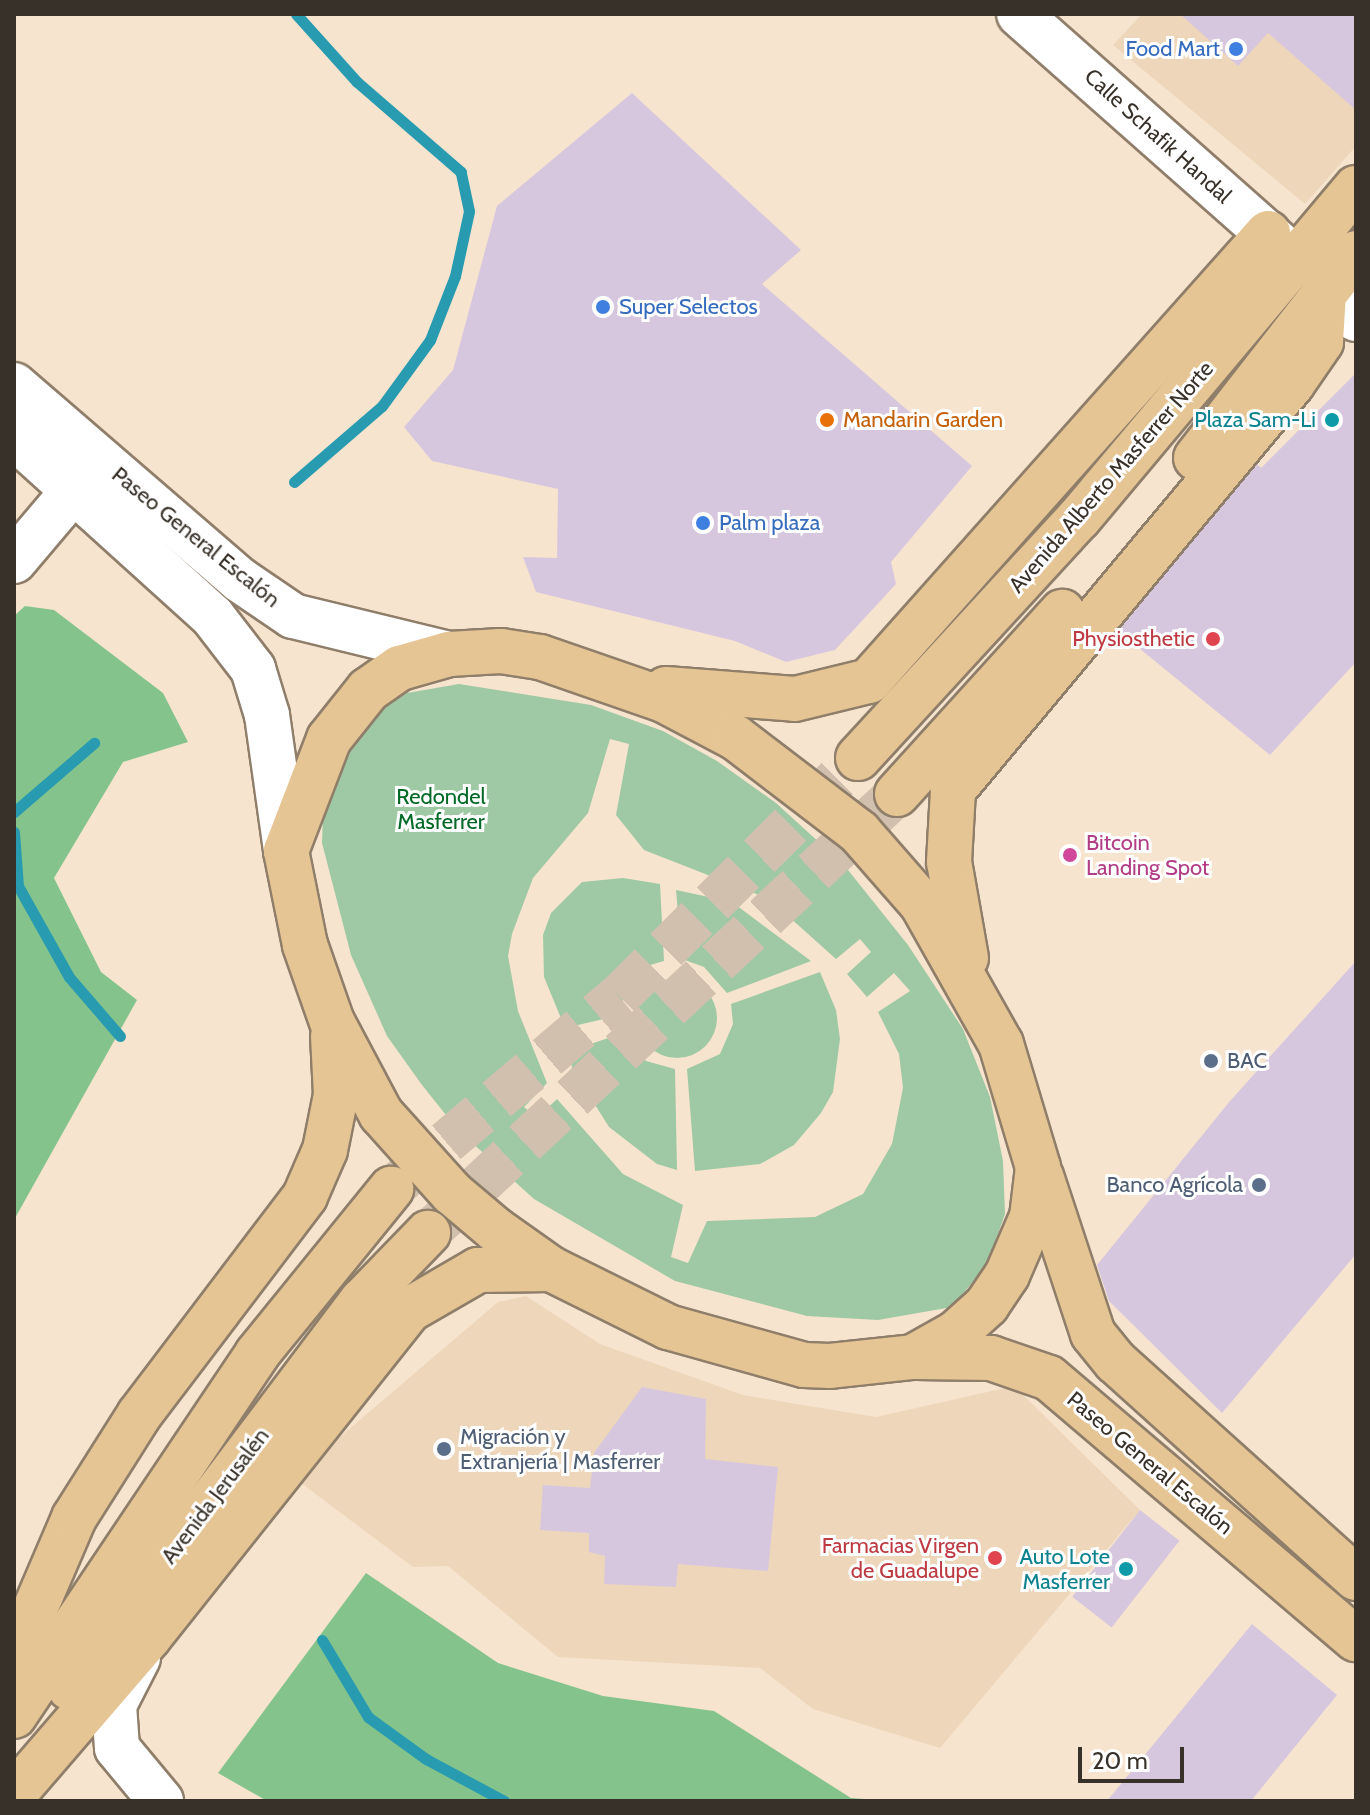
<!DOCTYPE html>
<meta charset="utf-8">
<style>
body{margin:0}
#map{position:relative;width:1370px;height:1815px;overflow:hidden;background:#f7e4ce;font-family:Cabin,sans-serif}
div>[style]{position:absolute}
.built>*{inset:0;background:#eed6ba}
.green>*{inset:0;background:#9fc9a4}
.round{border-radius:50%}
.forest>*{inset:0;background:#84c48c}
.stream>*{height:11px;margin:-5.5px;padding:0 5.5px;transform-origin:5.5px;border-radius:5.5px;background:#289bb1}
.building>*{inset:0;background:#d7c7de;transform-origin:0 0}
.major-tunnel>*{height:44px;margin-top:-22px;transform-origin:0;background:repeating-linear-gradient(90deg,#d1c0ad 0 44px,transparent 0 66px)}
.roads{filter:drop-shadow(2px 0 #8f7e6a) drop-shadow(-2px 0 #8f7e6a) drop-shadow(0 2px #8f7e6a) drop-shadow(0 -2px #8f7e6a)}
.minor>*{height:44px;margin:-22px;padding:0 22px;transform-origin:22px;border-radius:22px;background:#fff}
.major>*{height:44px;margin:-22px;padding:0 22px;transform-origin:22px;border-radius:22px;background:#e6c594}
.dots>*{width:22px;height:22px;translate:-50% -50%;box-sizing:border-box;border:4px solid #fff;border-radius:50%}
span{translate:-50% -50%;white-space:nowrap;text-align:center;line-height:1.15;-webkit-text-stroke:6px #fff;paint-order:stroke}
.shop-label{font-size:22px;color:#366cbe}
.right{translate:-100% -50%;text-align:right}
.left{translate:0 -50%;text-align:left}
.street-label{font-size:22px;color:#383129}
.food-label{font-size:22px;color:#c56008}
.culture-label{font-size:22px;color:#0d838f}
.health-label{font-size:22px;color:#be3a42}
.park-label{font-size:22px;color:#006926}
.hotel-label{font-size:22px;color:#b23c85}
.service-label{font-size:22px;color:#4e5e75}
.frame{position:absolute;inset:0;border:16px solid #383129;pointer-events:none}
.scale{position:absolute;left:1078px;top:1747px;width:106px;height:36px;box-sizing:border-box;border:4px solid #383129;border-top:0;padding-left:10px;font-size:24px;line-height:28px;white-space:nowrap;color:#383129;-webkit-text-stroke:6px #fff;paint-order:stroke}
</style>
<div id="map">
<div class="built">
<div style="clip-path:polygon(1142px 14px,1356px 14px,1356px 146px,1305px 204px,1113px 45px)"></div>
<div style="clip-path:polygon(526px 1296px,600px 1344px,743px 1395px,876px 1417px,1014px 1386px,1140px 1510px,940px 1748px,813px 1709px,760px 1668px,558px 1657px,448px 1566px,413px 1567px,293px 1477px,498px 1302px)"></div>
</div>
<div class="green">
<div style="clip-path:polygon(evenodd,459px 684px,591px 705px,663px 731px,717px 761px,776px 803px,844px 865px,908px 945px,963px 1029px,990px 1097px,1003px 1161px,1005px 1214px,987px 1265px,952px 1307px,878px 1320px,807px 1316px,675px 1281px,534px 1199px,458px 1130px,422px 1085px,387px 1036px,351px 955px,322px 843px,324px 789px,367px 718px,407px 693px,459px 684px,610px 739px,629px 744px,616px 815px,644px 850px,769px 899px,836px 959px,860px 939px,871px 952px,847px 974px,867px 997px,894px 973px,910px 991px,878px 1012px,899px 1054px,903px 1088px,892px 1144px,863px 1194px,815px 1217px,707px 1221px,688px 1263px,671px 1257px,683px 1205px,623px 1174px,557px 1099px,537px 1118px,524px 1107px,547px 1083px,518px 1011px,508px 956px,512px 934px,533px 878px,588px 813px,610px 739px)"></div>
<div style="clip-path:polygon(623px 878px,660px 884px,664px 961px,643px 967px,625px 984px,621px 1015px,565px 1028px,544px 977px,543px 935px,551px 913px,582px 882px)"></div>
<div style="clip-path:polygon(676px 890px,732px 902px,811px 961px,727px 993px,704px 967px,682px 959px)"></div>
<div style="clip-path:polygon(820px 972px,836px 1010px,840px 1039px,833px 1092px,821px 1113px,794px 1145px,760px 1164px,695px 1171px,687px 1069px,720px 1054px,733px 1024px,731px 1004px)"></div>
<div class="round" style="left:637px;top:978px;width:80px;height:80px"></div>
<div style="clip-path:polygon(626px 1032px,646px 1061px,675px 1069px,677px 1170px,657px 1164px,609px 1127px,572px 1068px,570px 1051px)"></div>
</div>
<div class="forest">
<div style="clip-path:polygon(25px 606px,54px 610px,163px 693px,188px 742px,123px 762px,54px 878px,101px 972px,137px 1000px,14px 1220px,14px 616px)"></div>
<div style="clip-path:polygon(366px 1573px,498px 1663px,603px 1696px,714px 1711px,851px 1798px,892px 1801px,267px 1801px,218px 1773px)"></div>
</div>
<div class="stream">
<div style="left:294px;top:482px;width:116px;rotate:-40.8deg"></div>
<div style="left:382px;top:406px;width:82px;rotate:-54deg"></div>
<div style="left:430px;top:340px;width:69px;rotate:-68.7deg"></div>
<div style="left:455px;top:276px;width:66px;rotate:-77.8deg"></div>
<div style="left:469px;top:211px;width:40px;rotate:-102deg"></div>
<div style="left:461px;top:172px;width:138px;rotate:-139.1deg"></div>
<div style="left:357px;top:82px;width:91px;rotate:-131.9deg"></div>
<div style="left:14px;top:812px;width:106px;rotate:-40.8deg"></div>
<div style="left:14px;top:832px;width:54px;rotate:85.8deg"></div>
<div style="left:18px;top:886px;width:104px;rotate:60.7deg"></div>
<div style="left:69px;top:977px;width:78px;rotate:49.2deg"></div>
<div style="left:322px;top:1640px;width:90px;rotate:59.1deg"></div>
<div style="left:368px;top:1717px;width:72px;rotate:35.9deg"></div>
<div style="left:426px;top:1759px;width:89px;rotate:28.3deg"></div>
</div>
<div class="building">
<div style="clip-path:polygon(1180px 14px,1356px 14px,1356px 110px,1268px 33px,1238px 66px)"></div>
<div style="clip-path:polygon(632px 93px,801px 250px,762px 284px,972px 466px,891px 562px,896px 584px,835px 650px,786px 662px,735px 641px,536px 592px,523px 557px,557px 558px,558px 489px,432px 461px,404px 427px,453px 370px,497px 206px)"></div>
<div style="clip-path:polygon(1356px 373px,1356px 662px,1270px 755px,1118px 631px,1257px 464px,1261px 468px)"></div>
<div style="clip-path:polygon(1356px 961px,1356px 1254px,1222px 1413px,1109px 1301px,1097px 1265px,1230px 1101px)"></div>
<div style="clip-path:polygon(642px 1387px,706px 1399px,705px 1459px,778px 1467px,768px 1571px,678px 1564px,676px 1587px,604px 1584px,605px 1556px,589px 1552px,589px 1533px,540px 1530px,543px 1485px,590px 1488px,594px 1453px)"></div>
<div style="left:1140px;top:1510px;width:50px;height:110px;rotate:38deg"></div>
<div style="clip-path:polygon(1252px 1624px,1337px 1695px,1251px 1801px,1107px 1801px)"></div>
</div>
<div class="major-tunnel">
<div style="left:396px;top:1185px;width:292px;rotate:-40.3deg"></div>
<div style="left:619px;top:996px;width:337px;rotate:-44.9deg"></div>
<div style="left:428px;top:1233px;width:642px;rotate:-43.11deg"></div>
</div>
<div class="roads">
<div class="minor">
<div style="left:1019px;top:14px;width:370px;rotate:41.5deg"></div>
<div style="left:1324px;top:292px;width:42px;rotate:40.2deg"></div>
<div style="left:14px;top:385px;width:298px;rotate:40.8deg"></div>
<div style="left:240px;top:580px;width:64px;rotate:34.2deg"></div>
<div style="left:293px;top:616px;width:161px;rotate:13.7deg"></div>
<div style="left:14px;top:437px;width:268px;rotate:42.1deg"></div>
<div style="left:213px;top:617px;width:66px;rotate:52.4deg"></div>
<div style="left:253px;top:669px;width:48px;rotate:73.1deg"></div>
<div style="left:267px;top:715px;width:137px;rotate:82deg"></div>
<div style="left:14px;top:561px;width:93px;rotate:-49.8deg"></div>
<div style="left:138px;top:1658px;width:53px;rotate:117.1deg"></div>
<div style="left:114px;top:1705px;width:43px;rotate:86deg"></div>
<div style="left:117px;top:1748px;width:69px;rotate:50.3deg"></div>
</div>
<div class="major">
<div style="left:1196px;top:458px;width:260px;rotate:-52deg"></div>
<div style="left:501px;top:651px;width:39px;rotate:9deg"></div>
<div style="left:540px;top:657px;width:131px;rotate:19.1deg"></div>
<div style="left:664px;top:700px;width:81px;rotate:27.8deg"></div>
<div style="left:736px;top:738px;width:155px;rotate:37.4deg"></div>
<div style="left:859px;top:832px;width:96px;rotate:48.8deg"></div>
<div style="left:922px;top:904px;width:161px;rotate:60.6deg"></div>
<div style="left:1001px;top:1044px;width:128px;rotate:73.3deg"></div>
<div style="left:1038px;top:1167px;width:50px;rotate:96.8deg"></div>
<div style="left:1032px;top:1217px;width:63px;rotate:113.3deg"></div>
<div style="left:1007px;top:1275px;width:36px;rotate:124deg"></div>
<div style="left:987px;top:1305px;width:42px;rotate:137.9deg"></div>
<div style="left:956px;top:1333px;width:49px;rotate:150.8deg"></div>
<div style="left:913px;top:1357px;width:83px;rotate:173.8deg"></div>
<div style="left:830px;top:1366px;width:26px;rotate:-178deg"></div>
<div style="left:804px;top:1365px;width:141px;rotate:-164.4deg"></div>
<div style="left:668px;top:1327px;width:131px;rotate:-153.6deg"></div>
<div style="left:551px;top:1269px;width:67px;rotate:-144.7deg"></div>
<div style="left:496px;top:1230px;width:57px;rotate:-139.9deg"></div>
<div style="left:452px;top:1193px;width:106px;rotate:-131.9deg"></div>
<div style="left:381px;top:1114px;width:104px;rotate:-118deg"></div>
<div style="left:332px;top:1022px;width:82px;rotate:-109.3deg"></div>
<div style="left:305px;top:945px;width:96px;rotate:-101.4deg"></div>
<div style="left:286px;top:851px;width:120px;rotate:-69deg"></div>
<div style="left:329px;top:739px;width:63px;rotate:-51.5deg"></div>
<div style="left:368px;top:690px;width:39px;rotate:-35deg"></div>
<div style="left:400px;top:668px;width:51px;rotate:-15.9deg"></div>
<div style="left:449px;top:654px;width:52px;rotate:-3.3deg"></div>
<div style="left:666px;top:689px;width:129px;rotate:4.4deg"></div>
<div style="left:795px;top:699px;width:76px;rotate:-13.7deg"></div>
<div style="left:869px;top:681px;width:600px;rotate:-48.31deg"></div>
<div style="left:858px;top:758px;width:326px;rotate:-47.4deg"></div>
<div style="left:1079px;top:518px;width:431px;rotate:-50deg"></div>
<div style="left:897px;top:794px;width:246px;rotate:-47.8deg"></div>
<div style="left:966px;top:958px;width:97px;rotate:-100deg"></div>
<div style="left:949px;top:862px;width:72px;rotate:-86.8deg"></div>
<div style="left:953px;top:790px;width:529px;rotate:-50.14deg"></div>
<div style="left:1292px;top:384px;width:51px;rotate:-55.4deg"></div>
<div style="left:1321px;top:342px;width:50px;rotate:-86.6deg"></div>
<div style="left:1041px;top:1176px;width:166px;rotate:71.8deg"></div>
<div style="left:1093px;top:1334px;width:36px;rotate:51deg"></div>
<div style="left:1116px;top:1362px;width:323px;rotate:42deg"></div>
<div style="left:916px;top:1357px;width:75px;rotate:0.8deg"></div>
<div style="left:991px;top:1358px;width:61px;rotate:19deg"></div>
<div style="left:1049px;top:1378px;width:403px;rotate:40.4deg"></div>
<div style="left:14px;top:1658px;width:152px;rotate:-66.8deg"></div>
<div style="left:74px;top:1518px;width:122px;rotate:-57.7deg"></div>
<div style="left:139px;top:1415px;width:275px;rotate:-52.8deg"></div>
<div style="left:305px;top:1196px;width:50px;rotate:-66.5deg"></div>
<div style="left:325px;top:1150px;width:56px;rotate:-78.7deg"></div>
<div style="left:336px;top:1095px;width:59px;rotate:-92.9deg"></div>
<div style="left:70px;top:1688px;width:485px;rotate:-53deg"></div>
<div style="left:362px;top:1301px;width:95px;rotate:-45.9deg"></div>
<div style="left:14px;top:1716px;width:436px;rotate:-56.1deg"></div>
<div style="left:257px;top:1354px;width:213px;rotate:-50.9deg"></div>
<div style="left:14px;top:1794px;width:207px;rotate:-49.3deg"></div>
<div style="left:149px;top:1637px;width:418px;rotate:-51.5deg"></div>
<div style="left:409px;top:1310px;width:80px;rotate:-30.1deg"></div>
<div style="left:478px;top:1270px;width:73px;rotate:-0.8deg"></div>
</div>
</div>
<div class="dots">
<div style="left:1236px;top:49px;background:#3f7fe0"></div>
<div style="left:603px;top:307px;background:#3f7fe0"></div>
<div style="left:827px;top:420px;background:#e8710a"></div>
<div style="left:1332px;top:420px;background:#0f9aa8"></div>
<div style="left:703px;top:523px;background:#3f7fe0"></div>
<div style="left:1213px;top:639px;background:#e0444e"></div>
<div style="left:1070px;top:855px;background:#d1479c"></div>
<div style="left:1211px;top:1061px;background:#5c6f8a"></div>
<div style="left:1259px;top:1185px;background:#5c6f8a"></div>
<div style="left:444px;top:1449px;background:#5c6f8a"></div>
<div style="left:995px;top:1558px;background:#e0444e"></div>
<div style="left:1126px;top:1569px;background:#0f9aa8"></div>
</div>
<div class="shop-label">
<span class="right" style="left:1220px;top:49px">Food Mart</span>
<span class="left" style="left:619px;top:307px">Super Selectos</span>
<span class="left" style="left:719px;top:523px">Palm plaza</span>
</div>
<div class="street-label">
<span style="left:1158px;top:136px;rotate:42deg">Calle Schafik Handal</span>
<span style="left:1111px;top:477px;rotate:-49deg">Avenida Alberto Masferrer Norte</span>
<span style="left:196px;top:537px;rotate:39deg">Paseo General Escalón</span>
<span style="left:1150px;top:1463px;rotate:40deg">Paseo General Escalón</span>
<span style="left:215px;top:1496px;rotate:-53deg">Avenida Jerusalén</span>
</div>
<div class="food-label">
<span class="left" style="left:843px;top:420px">Mandarin Garden</span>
</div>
<div class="culture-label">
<span class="right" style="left:1316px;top:420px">Plaza Sam-Li</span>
<span class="right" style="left:1110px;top:1569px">Auto Lote<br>Masferrer</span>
</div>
<div class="health-label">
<span class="right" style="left:1195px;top:639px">Physiosthetic</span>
<span class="right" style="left:979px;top:1558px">Farmacias Virgen<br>de Guadalupe</span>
</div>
<div class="park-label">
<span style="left:441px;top:809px">Redondel<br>Masferrer</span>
</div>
<div class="hotel-label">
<span class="left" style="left:1086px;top:855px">Bitcoin<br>Landing Spot</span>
</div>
<div class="service-label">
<span class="left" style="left:1227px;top:1061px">BAC</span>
<span class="right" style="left:1243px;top:1185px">Banco Agrícola</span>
<span class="left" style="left:460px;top:1449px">Migración y<br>Extranjería | Masferrer</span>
</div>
<div class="frame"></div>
<div class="scale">20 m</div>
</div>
